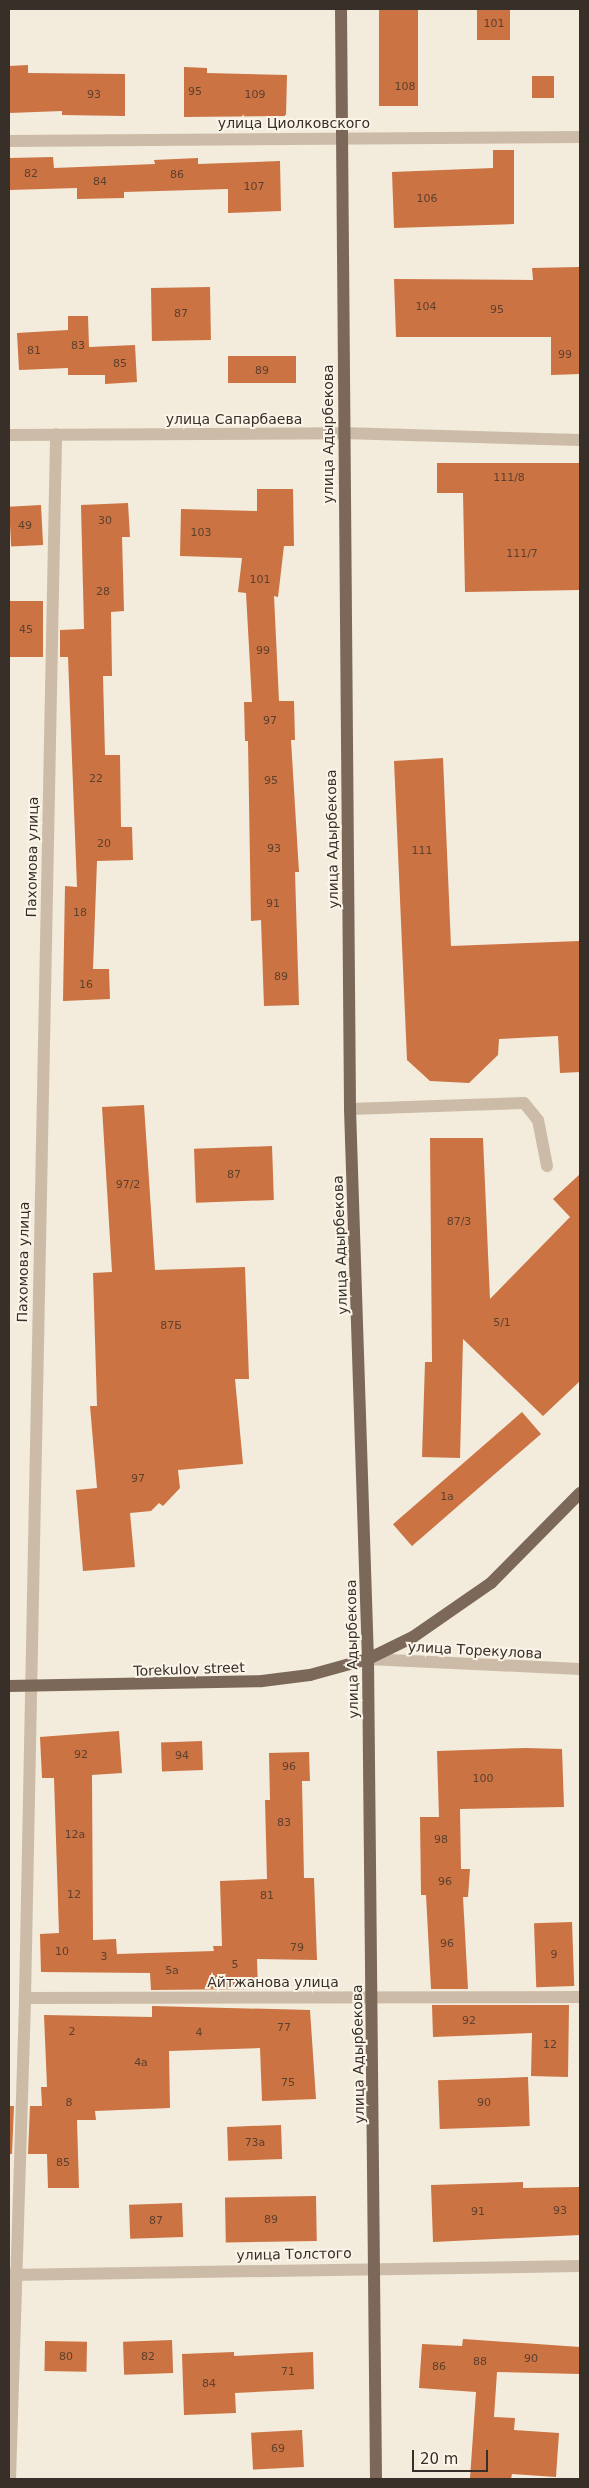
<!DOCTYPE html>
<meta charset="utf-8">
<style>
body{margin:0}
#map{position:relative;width:589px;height:2488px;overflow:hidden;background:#f3ebdc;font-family:"DejaVu Sans",sans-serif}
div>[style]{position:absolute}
.building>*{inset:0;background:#cb7342;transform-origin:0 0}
.minor>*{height:12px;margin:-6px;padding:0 6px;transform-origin:6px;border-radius:6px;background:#ccbca7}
.major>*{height:12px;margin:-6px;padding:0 6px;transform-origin:6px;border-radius:6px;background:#7b6859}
span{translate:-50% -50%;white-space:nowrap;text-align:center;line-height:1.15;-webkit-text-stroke:4px #fbf5e9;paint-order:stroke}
.number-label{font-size:11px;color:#5d402e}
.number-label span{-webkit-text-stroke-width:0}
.street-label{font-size:14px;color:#382f28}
.frame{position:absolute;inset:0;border:10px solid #382f28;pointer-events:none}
.scale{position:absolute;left:412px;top:2450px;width:76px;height:22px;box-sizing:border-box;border:2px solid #382f28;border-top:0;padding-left:6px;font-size:15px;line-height:18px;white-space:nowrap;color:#382f28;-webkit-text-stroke:4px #fbf5e9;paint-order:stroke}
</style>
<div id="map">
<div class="building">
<div style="left:379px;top:9px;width:39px;height:97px"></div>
<div style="left:477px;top:9px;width:33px;height:31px"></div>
<div style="clip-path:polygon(28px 65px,28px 73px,125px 74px,125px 116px,62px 115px,62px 111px,9px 113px,9px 66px)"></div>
<div style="clip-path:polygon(184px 67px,207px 68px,207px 73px,287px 75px,286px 116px,184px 117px)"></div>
<div style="left:532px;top:76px;width:22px;height:22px"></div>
<div style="clip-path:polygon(493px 150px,514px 150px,514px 224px,394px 228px,392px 172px,493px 168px)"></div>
<div style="clip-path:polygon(53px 157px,54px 168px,155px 164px,154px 160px,198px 158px,198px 164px,280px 161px,281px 211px,228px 213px,228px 189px,124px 192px,124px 198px,77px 199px,77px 188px,9px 190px,9px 158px)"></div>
<div style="clip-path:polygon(580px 267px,580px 374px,551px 375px,551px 337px,396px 337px,394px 279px,533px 280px,532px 268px)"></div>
<div style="left:210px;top:287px;width:53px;height:59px;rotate:89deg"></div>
<div style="clip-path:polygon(68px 316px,88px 316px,89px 347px,135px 345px,137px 382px,105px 384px,105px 375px,68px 375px,68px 368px,19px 370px,17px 333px,68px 330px)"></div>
<div style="left:296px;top:356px;width:27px;height:68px;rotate:90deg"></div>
<div style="clip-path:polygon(437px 463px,580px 463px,580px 590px,465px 592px,463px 493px,437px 493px)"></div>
<div style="clip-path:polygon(257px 489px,293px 489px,294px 546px,284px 546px,278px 597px,274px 596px,279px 701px,294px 701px,295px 740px,291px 740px,299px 872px,295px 872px,299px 1005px,264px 1006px,261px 920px,251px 921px,248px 741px,245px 741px,244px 702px,252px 702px,246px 593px,238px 592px,242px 558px,180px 556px,181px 509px,257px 511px)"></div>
<div style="clip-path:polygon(128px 503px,130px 537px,122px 537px,124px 611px,111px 612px,112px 676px,103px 676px,105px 755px,120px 755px,121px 827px,132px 827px,133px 860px,97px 861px,93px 969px,109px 969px,110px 999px,63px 1001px,65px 886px,77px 887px,68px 657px,60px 657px,60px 630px,84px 629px,81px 505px)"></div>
<div style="left:41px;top:505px;width:40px;height:32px;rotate:87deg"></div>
<div style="left:43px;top:601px;width:56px;height:34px;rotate:90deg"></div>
<div style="clip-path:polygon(443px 758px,451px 946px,580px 941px,580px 1072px,560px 1073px,558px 1036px,499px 1039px,498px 1055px,469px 1083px,430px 1081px,407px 1060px,394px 761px)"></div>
<div style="clip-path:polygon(144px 1105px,155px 1270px,245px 1267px,249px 1379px,235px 1379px,243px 1464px,178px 1470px,180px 1488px,163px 1506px,159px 1503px,151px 1511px,130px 1513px,135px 1567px,83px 1571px,76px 1490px,97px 1488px,90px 1406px,97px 1406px,93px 1273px,112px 1272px,102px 1107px)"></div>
<div style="clip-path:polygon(430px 1138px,483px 1138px,490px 1299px,570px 1217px,553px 1199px,580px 1174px,580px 1381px,543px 1416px,463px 1339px,460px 1458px,422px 1457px,425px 1362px,432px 1362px)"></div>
<div style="left:272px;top:1146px;width:54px;height:78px;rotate:88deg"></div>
<div style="left:522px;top:1412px;width:29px;height:171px;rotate:49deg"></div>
<div style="clip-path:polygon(119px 1731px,122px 1773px,92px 1775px,93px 1940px,116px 1939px,117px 1954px,214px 1951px,213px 1946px,222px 1946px,220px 1881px,267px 1879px,265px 1800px,270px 1800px,269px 1753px,309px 1752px,310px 1781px,302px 1781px,304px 1878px,314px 1878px,317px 1960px,257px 1959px,258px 1989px,151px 1990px,150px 1973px,41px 1972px,40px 1934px,59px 1933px,54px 1778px,42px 1778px,40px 1737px)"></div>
<div style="left:202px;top:1741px;width:29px;height:41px;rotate:88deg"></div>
<div style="clip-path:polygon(526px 1748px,562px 1749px,564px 1807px,460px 1809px,461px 1869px,470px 1869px,468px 1897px,463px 1897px,468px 1989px,431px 1989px,426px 1895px,421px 1895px,420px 1817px,439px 1817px,437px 1751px)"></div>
<div style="left:572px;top:1922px;width:64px;height:38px;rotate:88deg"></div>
<div style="clip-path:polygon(432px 2005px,569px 2005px,568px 2077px,531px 2076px,532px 2033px,433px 2037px)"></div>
<div style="clip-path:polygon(152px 2006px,310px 2010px,316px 2099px,262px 2101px,260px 2048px,169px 2051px,170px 2108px,95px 2111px,96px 2120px,77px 2120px,79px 2188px,48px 2188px,47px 2154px,28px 2154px,30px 2106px,42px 2106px,41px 2087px,47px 2087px,44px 2015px,152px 2017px)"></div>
<div style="left:528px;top:2077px;width:49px;height:90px;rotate:88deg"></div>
<div style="clip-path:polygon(9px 2106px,14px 2106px,12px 2154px,9px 2154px)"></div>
<div style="left:281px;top:2125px;width:34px;height:54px;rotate:88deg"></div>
<div style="clip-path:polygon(523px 2182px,523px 2188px,579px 2187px,580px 2235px,433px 2242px,431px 2185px)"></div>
<div style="left:316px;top:2196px;width:45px;height:91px;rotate:89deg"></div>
<div style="left:182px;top:2203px;width:34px;height:53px;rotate:88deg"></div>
<div style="clip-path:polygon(463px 2339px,580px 2347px,580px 2374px,497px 2372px,494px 2417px,515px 2418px,514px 2430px,559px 2433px,556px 2477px,512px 2474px,511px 2479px,470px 2478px,476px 2392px,419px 2388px,422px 2344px,462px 2346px)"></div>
<div style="left:172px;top:2340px;width:33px;height:49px;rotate:88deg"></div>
<div style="left:45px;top:2341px;width:42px;height:30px;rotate:1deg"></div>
<div style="clip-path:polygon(234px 2352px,234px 2356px,313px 2352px,314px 2389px,235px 2393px,236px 2413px,184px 2415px,182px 2354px)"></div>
<div style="left:302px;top:2430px;width:37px;height:51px;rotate:87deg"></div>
</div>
<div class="minor">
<div style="left:9px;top:141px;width:571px;rotate:-0.4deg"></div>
<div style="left:9px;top:435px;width:333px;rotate:-0.3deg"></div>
<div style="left:342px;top:433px;width:238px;rotate:1.7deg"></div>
<div style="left:350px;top:1109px;width:174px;rotate:-2deg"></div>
<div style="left:524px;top:1103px;width:22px;rotate:51deg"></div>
<div style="left:538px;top:1120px;width:47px;rotate:78.9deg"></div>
<div style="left:368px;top:1659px;width:212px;rotate:2.7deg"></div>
<div style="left:25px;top:1998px;width:555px;rotate:-0.1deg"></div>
<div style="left:9px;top:2275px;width:571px;rotate:-0.9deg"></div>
<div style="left:10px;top:2479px;width:481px;rotate:-88.2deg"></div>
<div style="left:25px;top:1998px;width:1564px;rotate:-88.86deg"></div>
</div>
<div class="major">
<div style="left:341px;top:9px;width:1100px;rotate:89.53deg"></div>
<div style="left:350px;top:1109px;width:550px;rotate:88.13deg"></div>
<div style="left:368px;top:1659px;width:820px;rotate:89.44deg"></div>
<div style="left:9px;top:1686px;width:253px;rotate:-1.1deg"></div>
<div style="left:262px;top:1681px;width:48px;rotate:-7.1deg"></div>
<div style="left:310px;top:1675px;width:60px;rotate:-15.4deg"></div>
<div style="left:368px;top:1659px;width:50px;rotate:-26.1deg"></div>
<div style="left:413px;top:1637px;width:95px;rotate:-34.7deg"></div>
<div style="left:491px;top:1583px;width:127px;rotate:-45.3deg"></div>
</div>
<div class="number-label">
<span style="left:494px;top:24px">101</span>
<span style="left:405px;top:87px">108</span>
<span style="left:195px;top:92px">95</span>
<span style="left:94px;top:95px">93</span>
<span style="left:255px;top:95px">109</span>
<span style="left:31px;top:174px">82</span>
<span style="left:177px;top:175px">86</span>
<span style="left:100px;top:182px">84</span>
<span style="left:254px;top:187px">107</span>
<span style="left:427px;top:199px">106</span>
<span style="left:426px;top:307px">104</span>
<span style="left:497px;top:310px">95</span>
<span style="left:181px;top:314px">87</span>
<span style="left:78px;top:346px">83</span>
<span style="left:34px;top:351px">81</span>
<span style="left:565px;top:355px">99</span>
<span style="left:120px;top:364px">85</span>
<span style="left:262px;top:371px">89</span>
<span style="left:509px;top:478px">111/8</span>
<span style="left:105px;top:521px">30</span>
<span style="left:25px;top:526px">49</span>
<span style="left:201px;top:533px">103</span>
<span style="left:522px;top:554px">111/7</span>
<span style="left:260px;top:580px">101</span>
<span style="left:103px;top:592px">28</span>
<span style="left:26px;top:630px">45</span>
<span style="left:263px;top:651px">99</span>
<span style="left:270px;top:721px">97</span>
<span style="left:96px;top:779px">22</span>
<span style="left:271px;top:781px">95</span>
<span style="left:104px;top:844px">20</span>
<span style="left:274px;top:849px">93</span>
<span style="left:422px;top:851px">111</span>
<span style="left:273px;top:904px">91</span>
<span style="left:80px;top:913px">18</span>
<span style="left:281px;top:977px">89</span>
<span style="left:86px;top:985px">16</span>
<span style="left:234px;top:1175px">87</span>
<span style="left:128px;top:1185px">97/2</span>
<span style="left:459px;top:1222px">87/3</span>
<span style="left:502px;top:1323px">5/1</span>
<span style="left:171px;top:1326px">87Б</span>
<span style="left:138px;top:1479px">97</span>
<span style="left:447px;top:1497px">1а</span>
<span style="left:81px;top:1755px">92</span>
<span style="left:182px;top:1756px">94</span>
<span style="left:289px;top:1767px">96</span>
<span style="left:483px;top:1779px">100</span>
<span style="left:284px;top:1823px">83</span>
<span style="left:75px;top:1835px">12а</span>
<span style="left:441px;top:1840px">98</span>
<span style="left:445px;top:1882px">96</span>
<span style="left:74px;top:1895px">12</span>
<span style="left:267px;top:1896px">81</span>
<span style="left:447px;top:1944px">96</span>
<span style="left:297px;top:1948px">79</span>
<span style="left:62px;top:1952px">10</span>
<span style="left:554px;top:1955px">9</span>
<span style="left:104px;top:1957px">3</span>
<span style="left:235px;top:1965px">5</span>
<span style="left:172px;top:1971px">5а</span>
<span style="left:469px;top:2021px">92</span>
<span style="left:284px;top:2028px">77</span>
<span style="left:72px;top:2032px">2</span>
<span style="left:199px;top:2033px">4</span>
<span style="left:550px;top:2045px">12</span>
<span style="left:141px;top:2063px">4а</span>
<span style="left:288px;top:2083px">75</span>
<span style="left:69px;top:2103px">8</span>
<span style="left:484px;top:2103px">90</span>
<span style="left:255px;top:2143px">73а</span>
<span style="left:63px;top:2163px">85</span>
<span style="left:560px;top:2211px">93</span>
<span style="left:478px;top:2212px">91</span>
<span style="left:271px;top:2220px">89</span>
<span style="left:156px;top:2221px">87</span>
<span style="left:66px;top:2357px">80</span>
<span style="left:148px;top:2357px">82</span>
<span style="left:531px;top:2359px">90</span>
<span style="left:480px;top:2362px">88</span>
<span style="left:439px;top:2367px">86</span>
<span style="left:288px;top:2372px">71</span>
<span style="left:209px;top:2384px">84</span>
<span style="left:278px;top:2449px">69</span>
</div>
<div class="street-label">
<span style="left:294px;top:123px">улица Циолковского</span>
<span style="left:234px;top:419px">улица Сапарбаева</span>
<span style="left:328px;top:434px;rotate:-90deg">улица Адырбекова</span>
<span style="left:332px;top:839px;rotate:-91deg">улица Адырбекова</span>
<span style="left:32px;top:857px;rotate:-89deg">Пахомова улица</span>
<span style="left:340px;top:1245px;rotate:-92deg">улица Адырбекова</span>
<span style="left:23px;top:1262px;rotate:-89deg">Пахомова улица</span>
<span style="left:352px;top:1649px;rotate:-91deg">улица Адырбекова</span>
<span style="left:475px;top:1650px;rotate:3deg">улица Торекулова</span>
<span style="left:189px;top:1669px;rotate:-2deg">Torekulov street</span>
<span style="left:273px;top:1982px">Айтжанова улица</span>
<span style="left:358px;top:2054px;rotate:-91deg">улица Адырбекова</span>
<span style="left:294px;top:2254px;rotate:-1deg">улица Толстого</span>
</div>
<div class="frame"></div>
<div class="scale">20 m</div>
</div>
